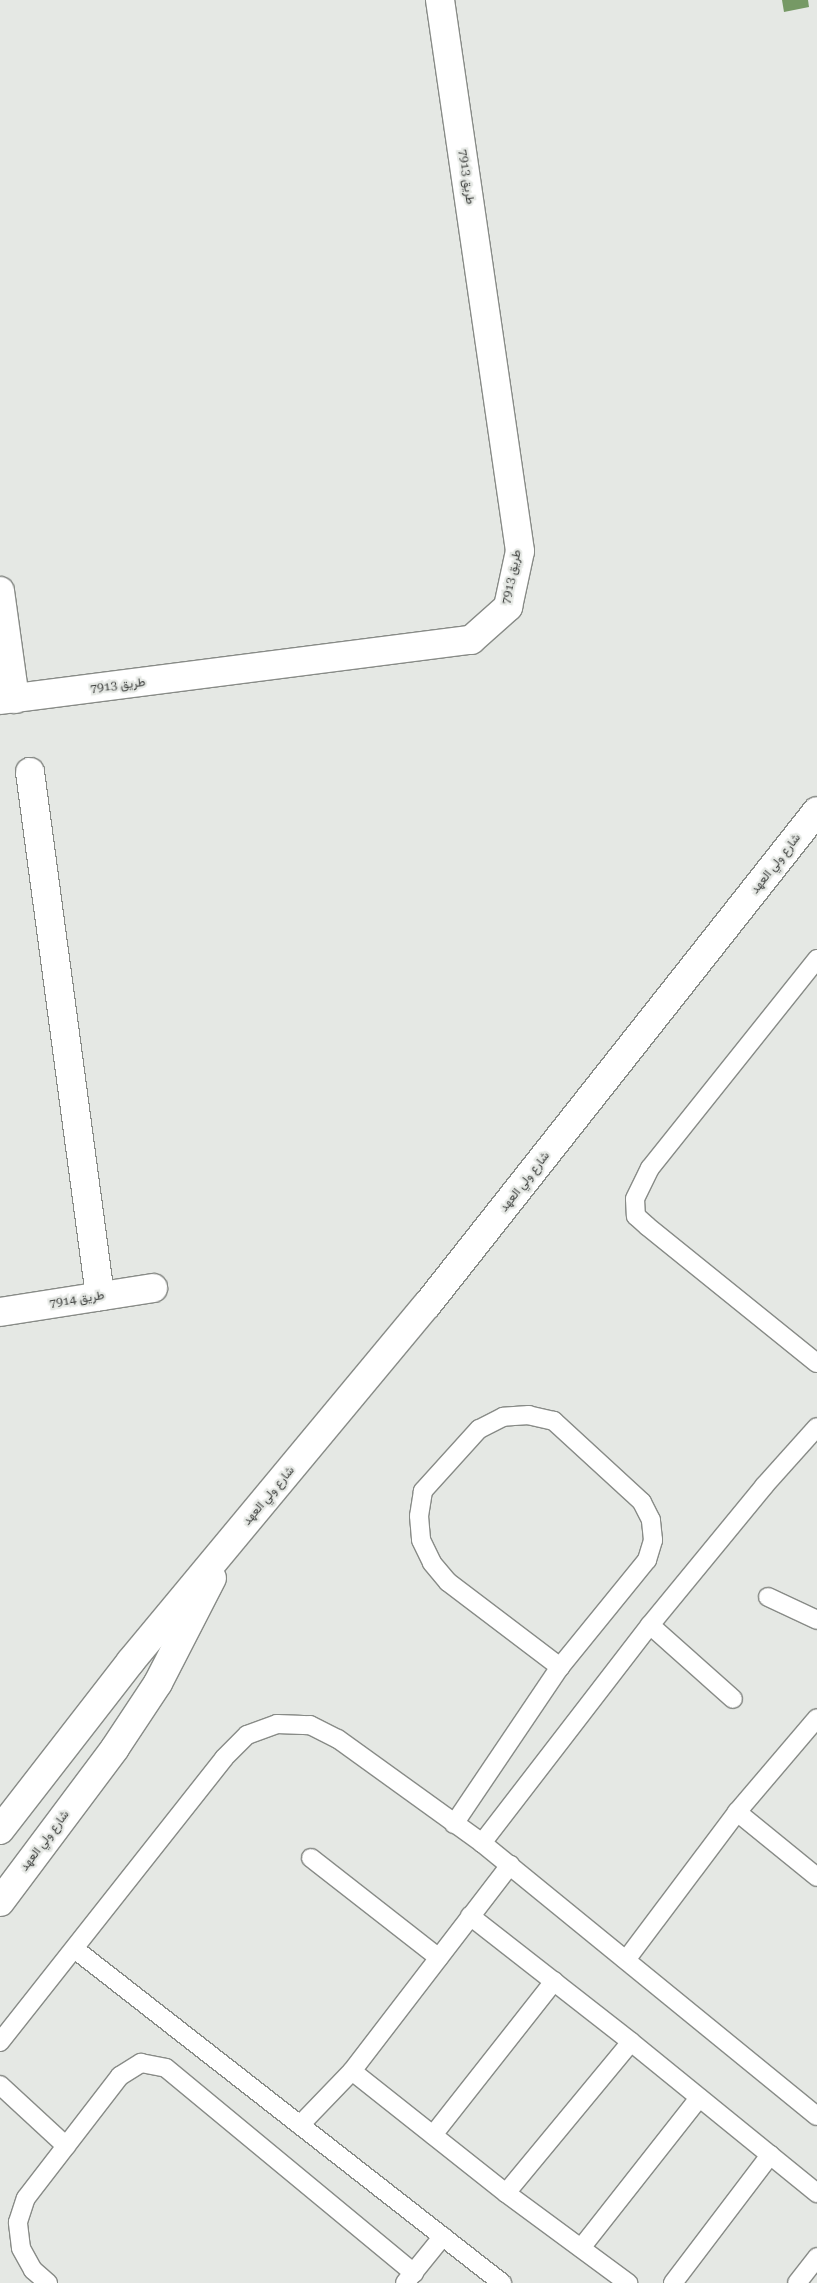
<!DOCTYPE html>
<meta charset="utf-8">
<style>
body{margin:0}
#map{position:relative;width:817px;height:2283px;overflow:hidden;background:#e5e8e4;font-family:"Roboto Serif",Vazirmatn,serif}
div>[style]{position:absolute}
.water>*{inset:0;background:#769965}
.roads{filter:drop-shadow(1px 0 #888b87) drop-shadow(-1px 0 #888b87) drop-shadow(0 1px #888b87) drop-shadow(0 -1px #888b87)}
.service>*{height:18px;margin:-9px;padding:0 9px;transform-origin:9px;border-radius:9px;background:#fff}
.minor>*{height:28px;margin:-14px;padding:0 14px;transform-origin:14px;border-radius:14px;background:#fff}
.primary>*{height:28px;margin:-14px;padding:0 14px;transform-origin:14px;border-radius:14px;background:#fff}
span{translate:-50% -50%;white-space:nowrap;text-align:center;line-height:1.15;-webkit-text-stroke:4.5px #e5e8e4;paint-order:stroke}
.street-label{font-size:12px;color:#3a3c3a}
</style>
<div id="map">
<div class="water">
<div style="clip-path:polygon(782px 0,808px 0,809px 7px,784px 12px)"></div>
</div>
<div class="roads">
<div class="service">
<div style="left:817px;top:959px;width:268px;rotate:128.6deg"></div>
<div style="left:650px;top:1168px;width:34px;rotate:116deg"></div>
<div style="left:635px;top:1199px;width:17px;rotate:87deg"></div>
<div style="left:636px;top:1216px;width:15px;rotate:42deg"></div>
<div style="left:647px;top:1226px;width:218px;rotate:38.9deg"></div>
<div style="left:768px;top:1597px;width:54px;rotate:25.1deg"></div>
<div style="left:650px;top:1625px;width:111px;rotate:41.7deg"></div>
<div style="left:737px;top:1812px;width:103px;rotate:39.1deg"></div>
<div style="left:454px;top:1824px;width:189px;rotate:-56deg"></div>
<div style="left:560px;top:1667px;width:138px;rotate:-50.9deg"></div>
<div style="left:647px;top:1560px;width:21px;rotate:-73deg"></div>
<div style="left:653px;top:1540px;width:20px;rotate:-96deg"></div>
<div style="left:651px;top:1520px;width:20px;rotate:-117deg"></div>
<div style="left:642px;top:1502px;width:120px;rotate:-137.4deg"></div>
<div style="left:554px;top:1421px;width:26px;rotate:-167deg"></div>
<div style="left:529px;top:1415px;width:26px;rotate:176deg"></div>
<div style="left:503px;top:1417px;width:27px;rotate:153deg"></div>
<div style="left:479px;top:1429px;width:84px;rotate:132.1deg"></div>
<div style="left:423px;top:1491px;width:25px;rotate:99deg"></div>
<div style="left:419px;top:1516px;width:24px;rotate:85deg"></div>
<div style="left:421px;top:1540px;width:25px;rotate:64deg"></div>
<div style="left:432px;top:1563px;width:25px;rotate:50deg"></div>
<div style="left:448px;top:1582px;width:141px;rotate:37.2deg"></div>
<div style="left:482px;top:1843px;width:275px;rotate:-52.4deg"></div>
<div style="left:650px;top:1625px;width:180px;rotate:-50.6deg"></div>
<div style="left:764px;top:1486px;width:79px;rotate:-48.1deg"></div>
<div style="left:311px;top:1858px;width:162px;rotate:38deg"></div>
<div style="left:470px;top:1916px;width:204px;rotate:38deg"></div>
<div style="left:631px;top:2042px;width:240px;rotate:39.1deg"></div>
<div style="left:76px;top:1950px;width:541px;rotate:38.01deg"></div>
<div style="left:626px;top:1960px;width:185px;rotate:-53.1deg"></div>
<div style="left:737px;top:1812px;width:123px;rotate:-49.6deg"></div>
<div style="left:0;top:2042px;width:362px;rotate:-51.7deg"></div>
<div style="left:224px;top:1758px;width:33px;rotate:-45deg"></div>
<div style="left:247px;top:1735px;width:32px;rotate:-20deg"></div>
<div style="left:277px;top:1724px;width:33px;rotate:2deg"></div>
<div style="left:310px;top:1725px;width:31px;rotate:27deg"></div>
<div style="left:338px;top:1739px;width:178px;rotate:35.8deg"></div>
<div style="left:482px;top:1843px;width:432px;rotate:39.2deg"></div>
<div style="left:352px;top:2071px;width:196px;rotate:38.4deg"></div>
<div style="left:506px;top:2193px;width:152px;rotate:36.4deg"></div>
<div style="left:0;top:2085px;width:90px;rotate:42.7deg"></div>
<div style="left:300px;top:2125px;width:75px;rotate:-46.1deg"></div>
<div style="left:352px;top:2071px;width:260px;rotate:-52.5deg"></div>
<div style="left:433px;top:2135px;width:196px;rotate:-51.8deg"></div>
<div style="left:506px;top:2193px;width:196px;rotate:-50.4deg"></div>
<div style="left:581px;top:2248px;width:191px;rotate:-51.8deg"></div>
<div style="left:48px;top:2283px;width:20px;rotate:-139deg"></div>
<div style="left:33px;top:2270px;width:25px;rotate:-119deg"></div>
<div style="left:21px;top:2248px;width:26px;rotate:-97deg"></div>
<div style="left:18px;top:2222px;width:25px;rotate:-72deg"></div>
<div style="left:26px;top:2198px;width:154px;rotate:-52.4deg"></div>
<div style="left:120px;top:2076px;width:25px;rotate:-32deg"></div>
<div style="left:141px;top:2063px;width:25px;rotate:11deg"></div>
<div style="left:166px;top:2068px;width:322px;rotate:39.6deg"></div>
<div style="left:405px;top:2283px;width:60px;rotate:-51deg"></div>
<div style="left:673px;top:2283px;width:161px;rotate:-52.8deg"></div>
<div style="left:797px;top:2283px;width:33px;rotate:-52deg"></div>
</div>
<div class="minor">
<div style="left:0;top:591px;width:109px;rotate:82.1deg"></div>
<div style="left:0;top:700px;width:475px;rotate:-7.3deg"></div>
<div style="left:471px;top:640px;width:50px;rotate:-41.7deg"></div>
<div style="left:508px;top:607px;width:57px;rotate:-77.9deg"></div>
<div style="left:520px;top:551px;width:557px;rotate:-98.26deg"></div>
<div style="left:30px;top:772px;width:529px;rotate:82.39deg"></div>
<div style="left:0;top:1312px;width:155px;rotate:-8.9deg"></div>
</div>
<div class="primary">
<div style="left:0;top:1830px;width:214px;rotate:-52.2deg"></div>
<div style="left:131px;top:1661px;width:463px;rotate:-50.3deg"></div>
<div style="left:427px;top:1305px;width:629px;rotate:-51.71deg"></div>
<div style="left:0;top:1902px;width:192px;rotate:-53.2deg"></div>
<div style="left:115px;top:1748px;width:78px;rotate:-56.5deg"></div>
<div style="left:158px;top:1683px;width:118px;rotate:-62.8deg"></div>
</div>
</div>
<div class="street-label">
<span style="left:466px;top:177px;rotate:82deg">طريق 7913</span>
<span style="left:512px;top:577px;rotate:-78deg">طريق 7913</span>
<span style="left:118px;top:686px;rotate:-7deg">طريق 7913</span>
<span style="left:776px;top:864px;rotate:-52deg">شارع ولي العهد</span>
<span style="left:525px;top:1182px;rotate:-52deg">شارع ولي العهد</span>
<span style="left:77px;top:1300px;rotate:-9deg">طريق 7914</span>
<span style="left:269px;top:1496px;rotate:-50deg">شارع ولي العهد</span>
<span style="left:45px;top:1841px;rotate:-53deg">شارع ولي العهد</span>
</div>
</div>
